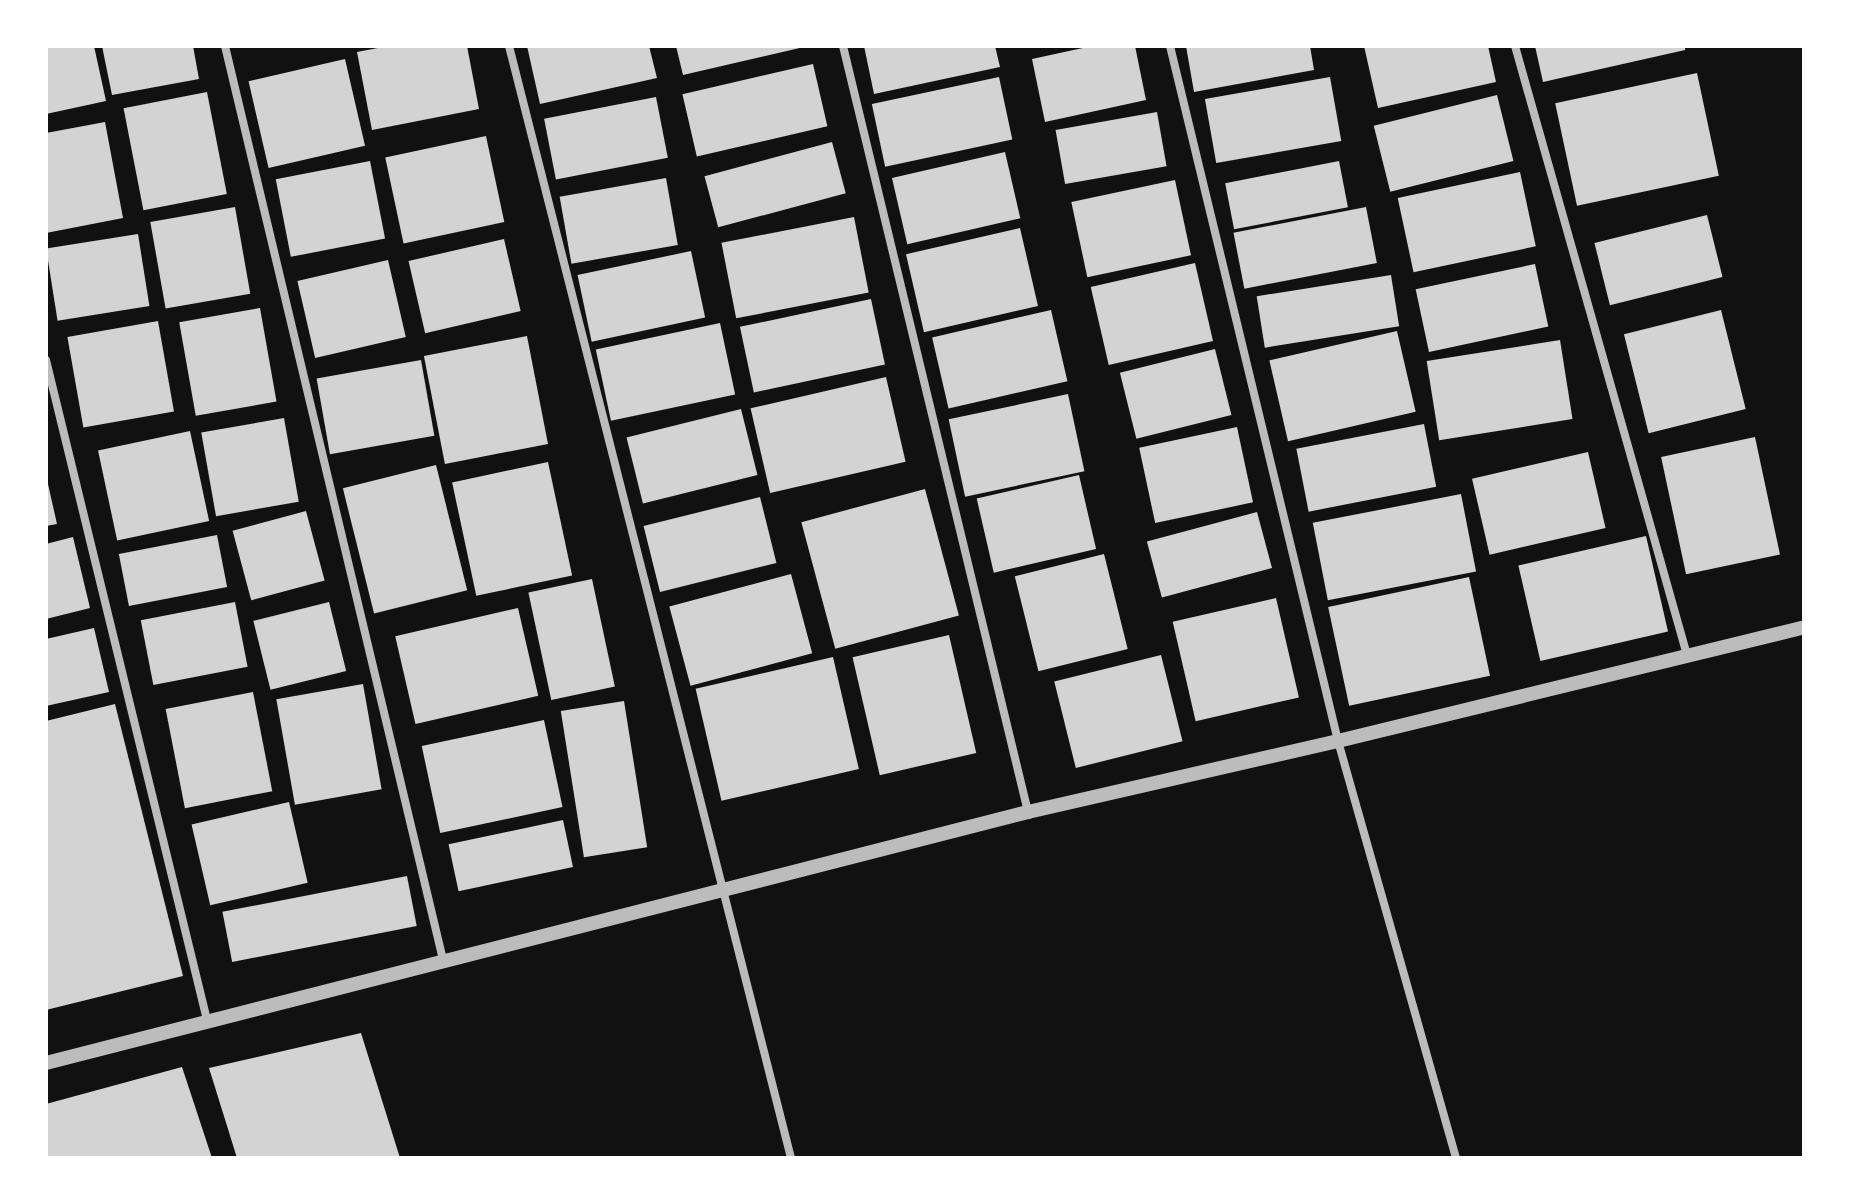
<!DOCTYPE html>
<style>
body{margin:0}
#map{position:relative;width:1850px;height:1204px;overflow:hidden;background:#111;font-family:Arial,sans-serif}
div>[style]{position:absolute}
.building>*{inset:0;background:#d3d3d3;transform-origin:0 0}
.minor>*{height:8px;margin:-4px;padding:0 4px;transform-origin:4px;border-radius:4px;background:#bcbcbc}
.tertiary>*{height:14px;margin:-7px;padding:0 7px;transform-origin:7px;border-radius:7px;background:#bcbcbc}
span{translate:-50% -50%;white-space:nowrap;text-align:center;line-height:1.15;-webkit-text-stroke:6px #fff;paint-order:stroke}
.frame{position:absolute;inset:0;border:48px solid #fff;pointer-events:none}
</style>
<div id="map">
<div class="building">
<div style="clip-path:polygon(46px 46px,94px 46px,106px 101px,46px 114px)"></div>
<div style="clip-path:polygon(102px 46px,193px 46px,199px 79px,112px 95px)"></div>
<div style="clip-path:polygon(388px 46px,467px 46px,479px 109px,372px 130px,357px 52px)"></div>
<div style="clip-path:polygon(527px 46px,649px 46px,657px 78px,540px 104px)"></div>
<div style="clip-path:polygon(676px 46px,803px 46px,804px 47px,683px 75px)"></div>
<div style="clip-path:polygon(864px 46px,995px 46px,1000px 67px,874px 94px)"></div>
<div style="clip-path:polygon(1092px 46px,1135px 46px,1146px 100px,1045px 122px,1032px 59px)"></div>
<div style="clip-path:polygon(1186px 46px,1310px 46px,1314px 70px,1194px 92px)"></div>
<div style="clip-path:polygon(1364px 46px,1488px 46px,1496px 82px,1378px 108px)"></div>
<div style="clip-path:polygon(1535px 46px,1685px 46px,1685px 50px,1543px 82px)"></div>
<div style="left:345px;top:59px;width:89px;height:99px;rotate:77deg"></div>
<div style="left:813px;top:64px;width:64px;height:134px;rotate:77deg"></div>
<div style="left:1697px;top:73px;width:105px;height:145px;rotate:78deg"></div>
<div style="left:999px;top:77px;width:64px;height:130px;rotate:78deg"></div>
<div style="left:1330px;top:77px;width:65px;height:127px;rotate:80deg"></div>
<div style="left:207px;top:92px;width:104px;height:85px;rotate:79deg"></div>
<div style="left:1497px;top:95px;width:68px;height:127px;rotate:76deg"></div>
<div style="left:656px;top:97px;width:62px;height:114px;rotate:79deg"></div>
<div style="left:1157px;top:112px;width:55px;height:103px;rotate:80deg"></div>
<div style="clip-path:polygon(105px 122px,123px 218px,46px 233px,46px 133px)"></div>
<div style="left:486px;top:136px;width:88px;height:103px;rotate:78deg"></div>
<div style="left:832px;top:142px;width:53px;height:132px;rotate:75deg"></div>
<div style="left:1005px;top:152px;width:68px;height:116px;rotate:77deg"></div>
<div style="left:370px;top:161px;width:79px;height:96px;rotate:79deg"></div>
<div style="left:1339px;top:161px;width:47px;height:116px;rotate:79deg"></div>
<div style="left:1520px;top:172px;width:76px;height:125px;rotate:78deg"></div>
<div style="left:666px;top:178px;width:68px;height:108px;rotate:80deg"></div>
<div style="left:1175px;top:180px;width:77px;height:106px;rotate:78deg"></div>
<div style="left:235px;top:207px;width:88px;height:86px;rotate:80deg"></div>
<div style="left:1366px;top:207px;width:57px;height:135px;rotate:79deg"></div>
<div style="left:1707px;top:215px;width:64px;height:116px;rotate:76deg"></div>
<div style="left:854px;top:217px;width:77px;height:135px;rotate:79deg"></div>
<div style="left:1020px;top:228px;width:80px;height:117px;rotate:77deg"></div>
<div style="left:138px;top:234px;width:73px;height:93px;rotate:81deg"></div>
<div style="left:504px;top:239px;width:74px;height:98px;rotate:77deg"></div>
<div style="left:691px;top:251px;width:68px;height:116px;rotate:78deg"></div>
<div style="left:388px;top:260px;width:79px;height:93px;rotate:77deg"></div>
<div style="left:1195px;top:263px;width:80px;height:107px;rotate:77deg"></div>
<div style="left:1535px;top:264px;width:64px;height:122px;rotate:78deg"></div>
<div style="left:1391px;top:275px;width:52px;height:136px;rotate:81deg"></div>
<div style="left:871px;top:299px;width:67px;height:134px;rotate:78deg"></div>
<div style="left:260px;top:308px;width:95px;height:82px;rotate:80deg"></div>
<div style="left:1051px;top:310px;width:73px;height:122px;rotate:77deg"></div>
<div style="left:1721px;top:310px;width:102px;height:100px;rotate:76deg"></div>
<div style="left:158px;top:321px;width:92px;height:92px;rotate:80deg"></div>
<div style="left:720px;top:323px;width:73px;height:127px;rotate:78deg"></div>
<div style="left:1397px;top:331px;width:83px;height:131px;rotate:77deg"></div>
<div style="left:527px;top:336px;width:110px;height:105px;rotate:79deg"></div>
<div style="left:1560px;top:340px;width:80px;height:135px;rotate:81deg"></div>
<div style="left:1215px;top:349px;width:68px;height:98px;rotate:76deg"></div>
<div style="left:421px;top:360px;width:77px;height:106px;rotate:80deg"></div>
<div style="left:886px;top:377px;width:87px;height:139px;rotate:77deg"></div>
<div style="left:1068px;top:394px;width:79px;height:122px;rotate:78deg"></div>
<div style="left:741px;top:409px;width:68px;height:118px;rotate:76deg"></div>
<div style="left:284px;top:418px;width:85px;height:84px;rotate:80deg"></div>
<div style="left:1424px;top:424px;width:64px;height:130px;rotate:79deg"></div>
<div style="left:1237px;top:427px;width:77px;height:100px;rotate:78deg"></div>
<div style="left:190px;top:431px;width:92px;height:94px;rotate:78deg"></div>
<div style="left:1755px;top:437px;width:120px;height:96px;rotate:78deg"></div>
<div style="left:1588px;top:452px;width:78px;height:119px;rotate:77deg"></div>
<div style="left:548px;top:462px;width:116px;height:98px;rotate:78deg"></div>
<div style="left:436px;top:465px;width:129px;height:96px;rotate:76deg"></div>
<div style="clip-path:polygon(46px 475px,57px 524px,46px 526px)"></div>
<div style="left:1079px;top:475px;width:76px;height:105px;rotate:77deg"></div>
<div style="left:925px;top:489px;width:131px;height:128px;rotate:75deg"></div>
<div style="left:1461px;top:494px;width:79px;height:151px;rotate:79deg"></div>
<div style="left:760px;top:497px;width:68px;height:120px;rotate:76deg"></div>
<div style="left:306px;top:511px;width:72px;height:76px;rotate:75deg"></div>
<div style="left:1257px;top:512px;width:58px;height:114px;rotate:75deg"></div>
<div style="left:217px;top:535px;width:53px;height:100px;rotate:79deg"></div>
<div style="left:1646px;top:536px;width:98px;height:131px;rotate:77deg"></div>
<div style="clip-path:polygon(73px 537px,90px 608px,46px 619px,46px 544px)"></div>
<div style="left:1104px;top:554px;width:98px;height:92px;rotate:76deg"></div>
<div style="left:791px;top:574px;width:82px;height:126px;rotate:75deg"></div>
<div style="left:1469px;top:577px;width:101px;height:144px;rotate:78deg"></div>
<div style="left:592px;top:579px;width:110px;height:65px;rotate:78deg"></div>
<div style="left:1276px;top:598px;width:102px;height:106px;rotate:77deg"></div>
<div style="left:235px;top:602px;width:66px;height:96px;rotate:79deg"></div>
<div style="left:329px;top:602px;width:71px;height:78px;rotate:76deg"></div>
<div style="left:518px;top:608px;width:90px;height:126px;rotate:77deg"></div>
<div style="clip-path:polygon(94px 628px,109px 692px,46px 706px,46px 639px)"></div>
<div style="left:949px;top:635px;width:121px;height:99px;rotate:77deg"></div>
<div style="left:1161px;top:655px;width:89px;height:110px;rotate:76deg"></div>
<div style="left:833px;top:657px;width:115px;height:141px;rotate:77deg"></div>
<div style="left:363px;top:684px;width:107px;height:88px;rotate:80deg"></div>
<div style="left:253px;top:692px;width:101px;height:89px;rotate:79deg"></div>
<div style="left:624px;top:701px;width:148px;height:64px;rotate:81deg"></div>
<div style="clip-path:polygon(115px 704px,183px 976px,46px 1010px,46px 721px)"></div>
<div style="left:544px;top:720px;width:89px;height:125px;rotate:78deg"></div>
<div style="left:289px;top:802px;width:83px;height:100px;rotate:77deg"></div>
<div style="left:563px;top:820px;width:48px;height:117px;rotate:78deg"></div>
<div style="left:407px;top:876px;width:51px;height:188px;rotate:79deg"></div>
<div style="clip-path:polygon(361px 1033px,400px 1158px,237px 1158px,209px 1068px)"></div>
<div style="clip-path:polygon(182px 1067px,212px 1158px,46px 1158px,46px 1104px)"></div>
</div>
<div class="minor">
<div style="left:225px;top:46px;width:940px;rotate:76.58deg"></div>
<div style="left:509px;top:46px;width:1147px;rotate:75.77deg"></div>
<div style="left:843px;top:46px;width:788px;rotate:76.42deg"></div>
<div style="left:1170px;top:46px;width:715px;rotate:76.41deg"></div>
<div style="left:1338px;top:741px;width:433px;rotate:74.2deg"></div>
<div style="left:1515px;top:46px;width:633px;rotate:74.23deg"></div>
<div style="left:46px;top:360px;width:683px;rotate:76.29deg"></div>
</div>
<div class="tertiary">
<div style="left:46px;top:1063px;width:1014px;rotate:-14.34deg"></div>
<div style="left:1028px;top:812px;width:318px;rotate:-12.9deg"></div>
<div style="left:1338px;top:741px;width:480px;rotate:-13.7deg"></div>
</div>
<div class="frame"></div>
</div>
